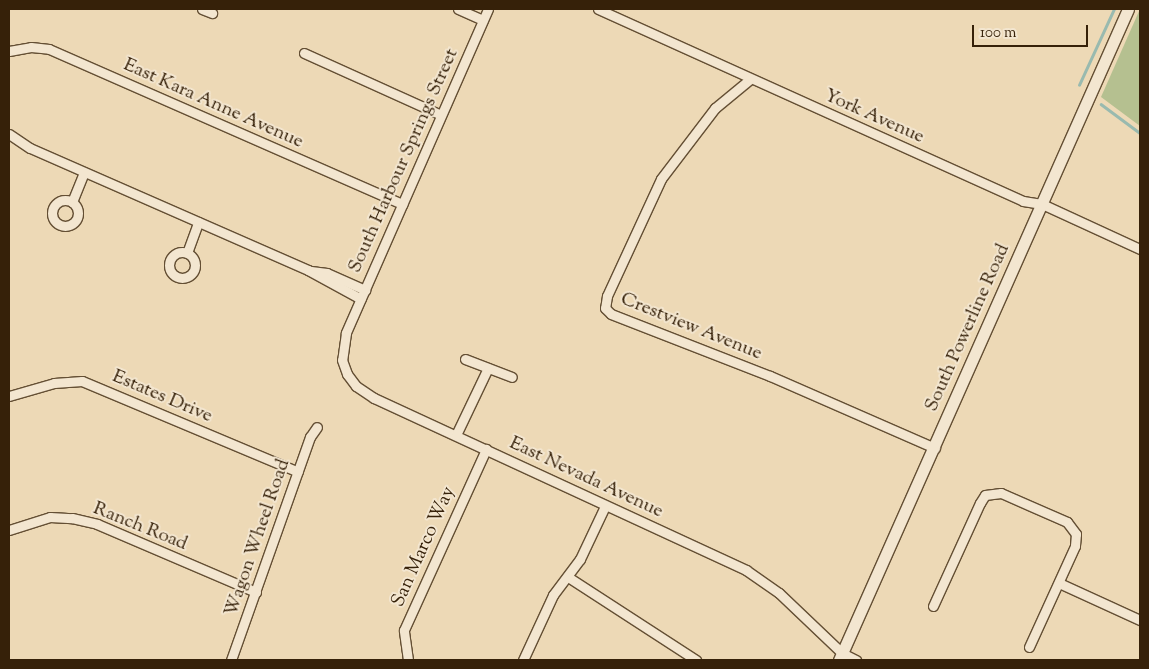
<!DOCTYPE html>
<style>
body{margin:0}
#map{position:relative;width:1149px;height:669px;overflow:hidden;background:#edd9b6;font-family:"Sorts Mill Goudy",serif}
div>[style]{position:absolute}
.green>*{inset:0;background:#b5c090}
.stream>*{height:2.5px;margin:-1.25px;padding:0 1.25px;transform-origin:1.25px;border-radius:1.25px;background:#99baaf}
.roads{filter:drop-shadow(1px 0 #644f34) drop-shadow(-1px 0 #644f34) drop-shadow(0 1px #644f34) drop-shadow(0 -1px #644f34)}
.minor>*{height:9px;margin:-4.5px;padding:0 4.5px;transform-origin:4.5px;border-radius:4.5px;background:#f3e6d0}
.minor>.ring{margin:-4.5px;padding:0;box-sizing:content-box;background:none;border:9px solid #f3e6d0;border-radius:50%}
.tertiary>*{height:11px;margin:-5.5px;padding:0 5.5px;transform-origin:5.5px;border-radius:5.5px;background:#f3e6d0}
span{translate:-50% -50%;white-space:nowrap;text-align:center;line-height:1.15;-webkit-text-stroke:4px #f3e6d0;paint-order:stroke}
.street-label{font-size:19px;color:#362109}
.frame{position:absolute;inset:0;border:10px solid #362109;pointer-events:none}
.scale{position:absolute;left:972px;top:25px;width:116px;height:22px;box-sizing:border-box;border:2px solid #362109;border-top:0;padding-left:6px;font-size:15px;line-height:18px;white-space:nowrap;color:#362109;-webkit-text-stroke:4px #f3e6d0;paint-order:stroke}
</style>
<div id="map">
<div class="green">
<div style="clip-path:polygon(1140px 9px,1140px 126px,1101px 97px)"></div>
</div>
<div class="stream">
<div style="left:1079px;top:85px;width:84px;rotate:-65.3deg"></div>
<div style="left:1101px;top:104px;width:49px;rotate:36.6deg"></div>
</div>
<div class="roads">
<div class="minor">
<div style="left:202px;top:9px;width:11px;rotate:22deg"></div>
<div style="left:458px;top:9px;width:27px;rotate:24deg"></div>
<div style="left:488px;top:9px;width:354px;rotate:113.7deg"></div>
<div style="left:346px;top:333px;width:27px;rotate:98deg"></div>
<div style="left:342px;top:360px;width:15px;rotate:70deg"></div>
<div style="left:347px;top:374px;width:15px;rotate:53deg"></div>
<div style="left:356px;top:386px;width:22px;rotate:34deg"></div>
<div style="left:374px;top:398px;width:410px;rotate:24.8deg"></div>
<div style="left:746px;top:570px;width:40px;rotate:34.9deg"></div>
<div style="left:779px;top:593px;width:87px;rotate:43.6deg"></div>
<div style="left:842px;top:653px;width:16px;rotate:27deg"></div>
<div style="left:598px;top:9px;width:466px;rotate:24.3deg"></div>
<div style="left:1023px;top:201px;width:19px;rotate:9deg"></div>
<div style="left:1042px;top:204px;width:108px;rotate:24.7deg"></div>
<div style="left:9px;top:51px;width:22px;rotate:-10deg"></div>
<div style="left:31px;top:47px;width:18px;rotate:6deg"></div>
<div style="left:49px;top:49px;width:386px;rotate:23.7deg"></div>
<div style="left:304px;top:53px;width:150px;rotate:24.3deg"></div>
<div style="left:749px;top:80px;width:44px;rotate:140.5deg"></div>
<div style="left:715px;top:108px;width:89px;rotate:127.3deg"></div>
<div style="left:661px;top:179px;width:129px;rotate:114.8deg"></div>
<div style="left:607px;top:296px;width:12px;rotate:99deg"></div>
<div style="left:605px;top:308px;width:8px;rotate:45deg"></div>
<div style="left:611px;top:314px;width:171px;rotate:21.3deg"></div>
<div style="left:770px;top:376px;width:180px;rotate:23.6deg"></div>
<div style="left:9px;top:134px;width:25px;rotate:34deg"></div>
<div style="left:30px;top:148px;width:304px;rotate:23.7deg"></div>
<div style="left:308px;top:270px;width:60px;rotate:28.7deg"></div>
<div class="ring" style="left:52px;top:200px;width:17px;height:17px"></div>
<div style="left:72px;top:202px;width:32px;rotate:-68deg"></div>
<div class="ring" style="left:169px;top:252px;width:17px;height:17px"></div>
<div style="left:187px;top:253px;width:33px;rotate:-70deg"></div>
<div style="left:311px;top:271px;width:16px;rotate:7deg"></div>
<div style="left:327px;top:273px;width:42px;rotate:24.1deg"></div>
<div style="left:465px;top:359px;width:50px;rotate:21deg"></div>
<div style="left:9px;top:396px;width:47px;rotate:-16.1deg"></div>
<div style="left:54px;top:383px;width:28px;rotate:-4deg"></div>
<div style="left:82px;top:381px;width:234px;rotate:22.8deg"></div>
<div style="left:456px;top:435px;width:74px;rotate:-64.5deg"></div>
<div style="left:9px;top:530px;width:43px;rotate:-17.6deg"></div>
<div style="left:50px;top:517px;width:22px;rotate:3deg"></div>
<div style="left:72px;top:518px;width:26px;rotate:13deg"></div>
<div style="left:97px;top:524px;width:173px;rotate:23.2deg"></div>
<div style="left:568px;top:577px;width:153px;rotate:33deg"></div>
<div style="left:1059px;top:583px;width:89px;rotate:24.6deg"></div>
<div style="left:933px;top:606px;width:113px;rotate:-65.5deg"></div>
<div style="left:980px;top:503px;width:9px;rotate:-58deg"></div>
<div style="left:985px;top:495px;width:16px;rotate:-7deg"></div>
<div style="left:1001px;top:493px;width:72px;rotate:23.7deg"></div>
<div style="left:1067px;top:522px;width:15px;rotate:53deg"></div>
<div style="left:1076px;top:534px;width:12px;rotate:95deg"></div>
<div style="left:1075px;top:546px;width:111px;rotate:114.5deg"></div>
<div style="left:231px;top:660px;width:237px;rotate:-70.5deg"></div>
<div style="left:310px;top:437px;width:12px;rotate:-55deg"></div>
<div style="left:408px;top:660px;width:30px;rotate:-98deg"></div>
<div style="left:404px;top:630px;width:199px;rotate:-65.6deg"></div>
<div style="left:523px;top:660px;width:72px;rotate:-65.2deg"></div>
<div style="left:553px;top:595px;width:45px;rotate:-53.1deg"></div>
<div style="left:580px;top:559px;width:59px;rotate:-64.7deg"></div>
</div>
<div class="tertiary">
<div style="left:839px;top:660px;width:712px;rotate:-66.06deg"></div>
</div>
</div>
<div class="street-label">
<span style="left:213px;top:104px;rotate:24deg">East Kara Anne Avenue</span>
<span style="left:874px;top:117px;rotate:24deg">York Avenue</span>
<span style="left:404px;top:161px;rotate:-66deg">South Harbour Springs Street</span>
<span style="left:691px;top:327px;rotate:22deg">Crestview Avenue</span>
<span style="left:968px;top:328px;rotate:-66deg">South Powerline Road</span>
<span style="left:162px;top:397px;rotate:23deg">Estates Drive</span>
<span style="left:586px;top:478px;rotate:25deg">East Nevada Avenue</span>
<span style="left:140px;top:527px;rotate:22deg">Ranch Road</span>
<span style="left:258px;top:538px;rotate:-71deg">Wagon Wheel Road</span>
<span style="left:424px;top:547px;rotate:-66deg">San Marco Way</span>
</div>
<div class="frame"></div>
<div class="scale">100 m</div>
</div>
